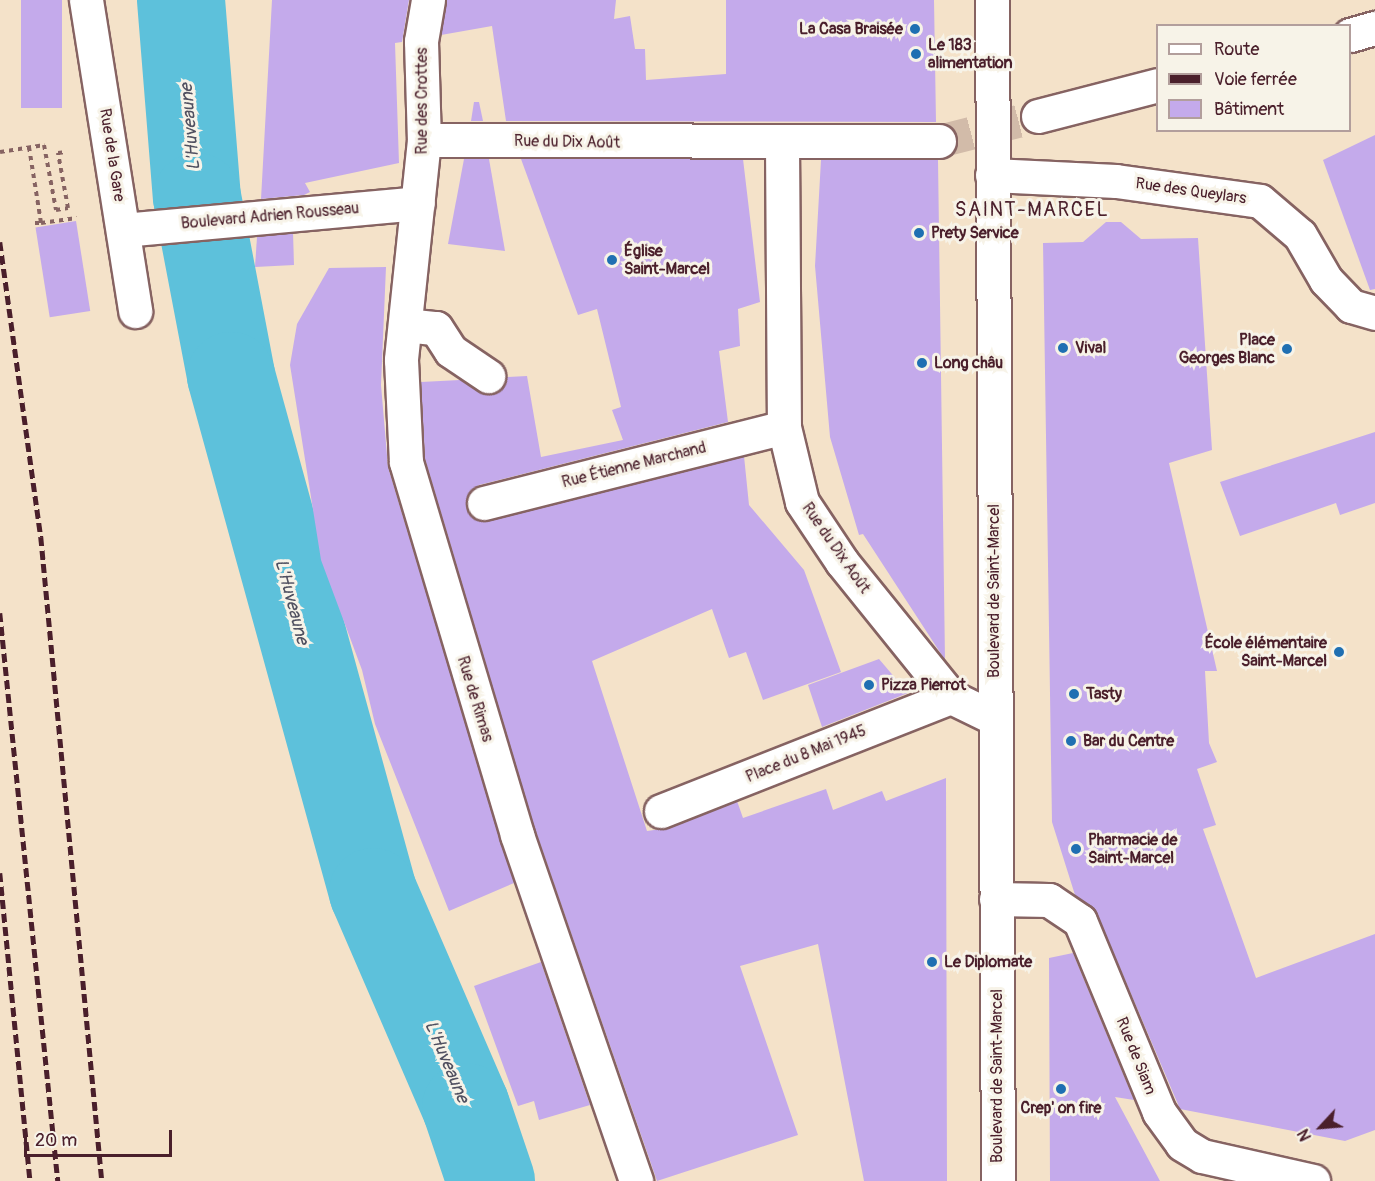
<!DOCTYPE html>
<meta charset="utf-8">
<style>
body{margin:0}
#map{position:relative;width:1375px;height:1181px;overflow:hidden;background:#f4e2c9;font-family:Pangolin,sans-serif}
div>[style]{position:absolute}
.river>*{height:88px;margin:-44px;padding:0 44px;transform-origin:44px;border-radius:44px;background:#5dc1db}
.building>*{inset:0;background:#c4aaeb;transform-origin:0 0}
.minor-tunnel>*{height:33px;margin-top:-16.5px;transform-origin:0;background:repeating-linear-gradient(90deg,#d2bba9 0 33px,transparent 0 49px)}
.path>*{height:4px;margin-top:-2px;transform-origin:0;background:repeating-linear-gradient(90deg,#866362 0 4.5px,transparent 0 9px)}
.roads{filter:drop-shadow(2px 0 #866362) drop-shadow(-2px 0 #866362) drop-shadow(0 2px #866362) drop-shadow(0 -2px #866362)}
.minor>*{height:33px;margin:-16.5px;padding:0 16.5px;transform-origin:16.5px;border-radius:16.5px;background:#fff}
.rail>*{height:4.5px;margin-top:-2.25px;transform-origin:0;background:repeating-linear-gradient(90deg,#4a1f2b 0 9px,transparent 0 13.5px)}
.dots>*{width:16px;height:16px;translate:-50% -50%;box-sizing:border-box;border:3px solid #f7f3e8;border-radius:50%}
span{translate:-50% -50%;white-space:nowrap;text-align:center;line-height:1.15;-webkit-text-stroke:6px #f7f3e8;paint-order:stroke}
.poi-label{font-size:16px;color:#4a1f2b;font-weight:700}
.right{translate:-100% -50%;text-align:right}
.left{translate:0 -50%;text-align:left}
.street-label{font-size:16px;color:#4a1f2b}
.water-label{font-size:18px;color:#505060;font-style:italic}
.quarter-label{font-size:20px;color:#4a1f2b;letter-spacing:1.5px}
.legend{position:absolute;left:1156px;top:24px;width:195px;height:108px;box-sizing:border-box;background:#f7f3e8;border:2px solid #b29e9c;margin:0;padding:8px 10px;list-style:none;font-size:18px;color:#4a1f2b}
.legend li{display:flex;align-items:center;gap:12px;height:30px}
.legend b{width:30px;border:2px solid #b29e9c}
.north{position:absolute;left:1291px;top:1097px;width:60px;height:60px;-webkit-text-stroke:4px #f7f3e8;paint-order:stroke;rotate:244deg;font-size:16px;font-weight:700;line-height:24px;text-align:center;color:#4a1f2b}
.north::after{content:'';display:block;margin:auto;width:21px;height:27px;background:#4a1f2b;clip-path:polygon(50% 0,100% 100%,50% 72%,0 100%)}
.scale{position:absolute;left:24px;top:1130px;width:148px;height:27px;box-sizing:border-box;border:3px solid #4a1f2b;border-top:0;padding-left:8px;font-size:18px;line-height:21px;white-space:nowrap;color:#4a1f2b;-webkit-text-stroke:4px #f7f3e8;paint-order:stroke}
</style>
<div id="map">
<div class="river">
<div style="left:181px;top:0;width:198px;rotate:85.4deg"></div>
<div style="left:197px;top:197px;width:182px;rotate:79.2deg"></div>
<div style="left:231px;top:376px;width:535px;rotate:74.61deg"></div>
<div style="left:373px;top:892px;width:234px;rotate:66.6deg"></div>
<div style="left:466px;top:1107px;width:78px;rotate:71.3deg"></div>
</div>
<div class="building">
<div style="left:21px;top:0;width:41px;height:108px"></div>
<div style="clip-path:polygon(272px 0,409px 0,402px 42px,395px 43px,399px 163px,305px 183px,310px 192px,304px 195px,261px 199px)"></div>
<div style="clip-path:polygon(446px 0,616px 0,614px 19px,630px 16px,635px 49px,645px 49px,646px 80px,726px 74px,726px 0,934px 0,936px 122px,506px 121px,492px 26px,441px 35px)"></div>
<div style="clip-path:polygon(474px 102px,479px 102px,483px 121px,471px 121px)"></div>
<div style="clip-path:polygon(1375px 135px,1375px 289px,1370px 290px,1323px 160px)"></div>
<div style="clip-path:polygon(464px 159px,489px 159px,505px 251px,448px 244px)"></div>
<div style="clip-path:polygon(521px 159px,743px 159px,760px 302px,738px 309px,740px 346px,719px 351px,728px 422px,479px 485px,471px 490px,466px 507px,471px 516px,489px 521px,744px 456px,749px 505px,804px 570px,841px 672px,763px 700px,746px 652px,729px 658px,712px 609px,592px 661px,647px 831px,668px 828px,737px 801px,743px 818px,826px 789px,833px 810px,882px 791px,886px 801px,946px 778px,947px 1181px,864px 1181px,818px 944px,740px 966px,798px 1135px,657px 1181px,535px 829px,425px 459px,421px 382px,460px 380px,487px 395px,503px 387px,507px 377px,527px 376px,541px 457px,623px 440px,612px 410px,621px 407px,597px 309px,578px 315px)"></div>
<div style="clip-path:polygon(821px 160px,938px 160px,945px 660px,863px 534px,859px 535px,830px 437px,815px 266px)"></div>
<div style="left:76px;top:221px;width:91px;height:41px;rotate:81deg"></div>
<div style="clip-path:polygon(1106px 222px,1121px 222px,1141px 239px,1198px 238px,1212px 450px,1169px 463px,1217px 671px,1205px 671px,1209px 743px,1217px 762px,1197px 769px,1216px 825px,1203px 829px,1256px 978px,1375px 934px,1375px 1130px,1345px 1141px,1180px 1109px,1097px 914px,1075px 895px,1052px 822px,1043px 243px,1083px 242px)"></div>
<div style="clip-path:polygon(293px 233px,294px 265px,255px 267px,257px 237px)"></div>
<div style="clip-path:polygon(386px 267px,381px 385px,388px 467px,514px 883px,449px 911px,375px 724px,362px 670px,321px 560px,290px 365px,297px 324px,329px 268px)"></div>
<div style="clip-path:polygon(1375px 432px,1375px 503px,1340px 515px,1336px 503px,1240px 536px,1220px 482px)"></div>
<div style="clip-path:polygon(879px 659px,908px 693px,822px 727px,808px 685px)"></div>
<div style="clip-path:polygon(1073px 953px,1134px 1100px,1115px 1097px,1160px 1181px,1050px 1181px,1049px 958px)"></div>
<div style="clip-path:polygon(541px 962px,590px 1105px,539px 1120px,534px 1101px,518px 1106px,474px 986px)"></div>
</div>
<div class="minor-tunnel">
<div style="left:939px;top:141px;width:102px;rotate:-14.2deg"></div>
</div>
<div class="path">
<div style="left:29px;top:147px;width:77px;rotate:81deg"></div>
<div style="left:41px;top:223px;width:36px;rotate:-8deg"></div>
<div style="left:0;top:152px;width:45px;rotate:-9deg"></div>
<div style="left:44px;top:145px;width:66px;rotate:79.5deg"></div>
<div style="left:56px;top:210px;width:12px;rotate:-9deg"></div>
<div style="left:68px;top:208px;width:56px;rotate:-100.3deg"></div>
<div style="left:58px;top:153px;width:8px;rotate:-7deg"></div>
<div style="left:35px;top:223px;width:6px"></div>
</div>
<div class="roads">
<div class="minor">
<div style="left:86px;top:0;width:315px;rotate:81deg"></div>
<div style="left:428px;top:0;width:42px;rotate:99.7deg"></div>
<div style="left:421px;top:41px;width:99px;rotate:88.3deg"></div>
<div style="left:424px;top:140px;width:221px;rotate:96deg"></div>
<div style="left:401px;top:360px;width:102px;rotate:87.2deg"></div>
<div style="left:406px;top:462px;width:389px;rotate:73.4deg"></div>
<div style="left:517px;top:835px;width:366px;rotate:71deg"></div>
<div style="left:992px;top:0;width:1181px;rotate:89.71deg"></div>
<div style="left:1350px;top:35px;width:26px;rotate:-16deg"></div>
<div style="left:1038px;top:116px;width:124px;rotate:-14.5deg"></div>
<div style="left:424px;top:140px;width:515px;rotate:0.11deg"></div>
<div style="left:782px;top:144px;width:283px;rotate:89.6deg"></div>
<div style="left:784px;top:427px;width:77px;rotate:76.5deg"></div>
<div style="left:802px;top:502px;width:72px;rotate:56.3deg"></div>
<div style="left:842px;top:562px;width:174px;rotate:51.1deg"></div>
<div style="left:951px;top:697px;width:48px;rotate:26deg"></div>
<div style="left:992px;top:175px;width:124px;rotate:2.8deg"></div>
<div style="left:1116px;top:181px;width:145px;rotate:7.9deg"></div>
<div style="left:1260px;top:201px;width:52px;rotate:40.4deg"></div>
<div style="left:1300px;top:235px;width:52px;rotate:60deg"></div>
<div style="left:1326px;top:280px;width:36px;rotate:46deg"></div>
<div style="left:1351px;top:306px;width:25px;rotate:16deg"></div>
<div style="left:123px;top:230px;width:296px;rotate:-5.2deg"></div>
<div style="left:405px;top:325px;width:31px;rotate:6deg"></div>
<div style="left:436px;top:328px;width:27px;rotate:57deg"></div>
<div style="left:451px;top:351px;width:45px;rotate:34deg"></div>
<div style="left:484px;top:503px;width:309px;rotate:-14.2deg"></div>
<div style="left:661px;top:811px;width:312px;rotate:-21.5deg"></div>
<div style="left:996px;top:899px;width:53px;rotate:1.1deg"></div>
<div style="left:1049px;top:900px;width:37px;rotate:34deg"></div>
<div style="left:1080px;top:921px;width:207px;rotate:67.5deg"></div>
<div style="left:1159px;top:1112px;width:39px;rotate:54deg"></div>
<div style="left:1182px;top:1144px;width:23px;rotate:31deg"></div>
<div style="left:1202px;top:1156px;width:114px;rotate:12.7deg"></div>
</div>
</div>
<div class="rail">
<div style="left:0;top:242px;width:298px;rotate:82.1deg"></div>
<div style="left:41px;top:537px;width:647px;rotate:84.59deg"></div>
<div style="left:0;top:613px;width:571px;rotate:84.17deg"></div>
<div style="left:0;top:873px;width:309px;rotate:84.4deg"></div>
</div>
<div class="dots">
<div style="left:915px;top:29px;background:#1f6fb2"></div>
<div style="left:916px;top:54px;background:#1f6fb2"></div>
<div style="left:919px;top:233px;background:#1f6fb2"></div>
<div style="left:612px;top:260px;background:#1f6fb2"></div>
<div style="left:1063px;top:348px;background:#1f6fb2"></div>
<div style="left:1287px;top:349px;background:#1f6fb2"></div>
<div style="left:922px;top:363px;background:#1f6fb2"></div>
<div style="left:1339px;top:652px;background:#1f6fb2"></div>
<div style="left:869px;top:685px;background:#1f6fb2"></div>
<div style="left:1074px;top:694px;background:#1f6fb2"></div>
<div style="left:1071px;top:741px;background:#1f6fb2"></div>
<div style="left:1076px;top:849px;background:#1f6fb2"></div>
<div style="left:932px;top:962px;background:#1f6fb2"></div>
<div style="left:1061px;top:1089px;background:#1f6fb2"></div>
</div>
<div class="poi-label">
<span class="right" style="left:903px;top:29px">La Casa Braisée</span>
<span class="left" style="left:928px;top:54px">Le 183<br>alimentation</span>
<span class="left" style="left:931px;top:233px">Prety Service</span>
<span class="left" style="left:624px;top:260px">Église<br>Saint-Marcel</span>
<span class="right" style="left:1275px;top:349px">Place<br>Georges Blanc</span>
<span class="left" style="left:1075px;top:348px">Vival</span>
<span class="left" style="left:934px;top:363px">Long châu</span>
<span class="right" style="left:1327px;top:652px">École élémentaire<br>Saint-Marcel</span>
<span class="left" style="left:881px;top:685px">Pizza Pierrot</span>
<span class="left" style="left:1086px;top:694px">Tasty</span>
<span class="left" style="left:1083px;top:741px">Bar du Centre</span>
<span class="left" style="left:1088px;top:849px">Pharmacie de<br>Saint-Marcel</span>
<span class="left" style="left:944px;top:962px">Le Diplomate</span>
<span style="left:1061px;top:1108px">Crep' on fire</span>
</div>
<div class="street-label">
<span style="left:422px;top:101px;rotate:-90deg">Rue des Crottes</span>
<span style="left:567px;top:142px;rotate:1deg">Rue du Dix Août</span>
<span style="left:112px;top:155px;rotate:81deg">Rue de la Gare</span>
<span style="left:1191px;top:191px;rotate:8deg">Rue des Queylars</span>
<span style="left:270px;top:216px;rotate:-5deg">Boulevard Adrien Rousseau</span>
<span style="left:634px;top:465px;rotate:-14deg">Rue Étienne Marchand</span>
<span style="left:836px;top:548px;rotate:55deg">Rue du Dix Août</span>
<span style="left:994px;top:591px;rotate:-90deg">Boulevard de Saint-Marcel</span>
<span style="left:475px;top:699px;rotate:73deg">Rue de Rimas</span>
<span style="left:806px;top:754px;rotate:-22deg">Place du 8 Mai 1945</span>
<span style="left:1136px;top:1056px;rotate:68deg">Rue de Siam</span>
<span style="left:997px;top:1076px;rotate:-90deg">Boulevard de Saint-Marcel</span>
</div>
<div class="water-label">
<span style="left:191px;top:127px;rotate:-95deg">L'Huveaune</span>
<span style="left:291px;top:602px;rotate:75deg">L'Huveaune</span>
<span style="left:446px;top:1062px;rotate:67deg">L'Huveaune</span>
</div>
<div class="quarter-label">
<span style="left:1032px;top:209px">SAINT-MARCEL</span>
</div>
<ul class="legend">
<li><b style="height:8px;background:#fff"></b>Route</li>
<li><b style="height:8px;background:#4a1f2b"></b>Voie ferrée</li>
<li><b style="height:16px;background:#c4aaeb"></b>Bâtiment</li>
</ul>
<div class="north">N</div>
<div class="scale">20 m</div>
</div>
